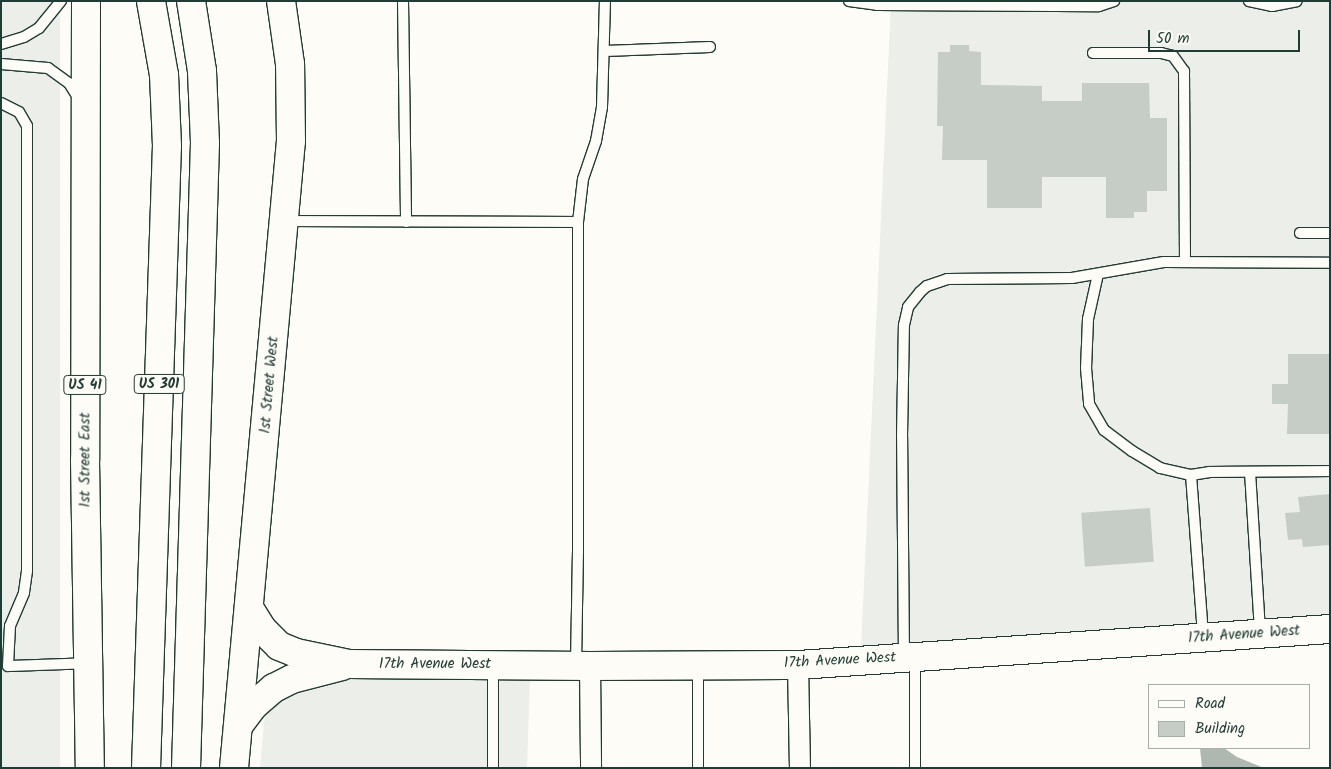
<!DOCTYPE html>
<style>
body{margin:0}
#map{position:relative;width:1331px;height:769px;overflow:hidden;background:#fdfcf7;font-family:Kalam,sans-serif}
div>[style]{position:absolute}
.built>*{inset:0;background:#eceee9;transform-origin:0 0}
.water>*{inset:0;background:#aeb8b1}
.building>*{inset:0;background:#c6cdc7;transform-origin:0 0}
.roads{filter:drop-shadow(1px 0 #1f3d34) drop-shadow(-1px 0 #1f3d34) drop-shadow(0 1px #1f3d34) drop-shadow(0 -1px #1f3d34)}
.lane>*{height:10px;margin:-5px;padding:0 5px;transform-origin:5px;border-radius:5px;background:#fdfcf7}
.street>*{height:20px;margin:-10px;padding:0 10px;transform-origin:10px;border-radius:10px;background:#fdfcf7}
.secondary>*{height:28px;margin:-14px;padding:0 14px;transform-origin:14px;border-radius:14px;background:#fdfcf7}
.primary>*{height:28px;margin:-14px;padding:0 14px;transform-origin:14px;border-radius:14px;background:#fdfcf7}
span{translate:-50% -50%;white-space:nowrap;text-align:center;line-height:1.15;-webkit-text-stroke:4px #fdfcf7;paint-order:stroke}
.shield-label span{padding:1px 4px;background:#fdfcf7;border:1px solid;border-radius:4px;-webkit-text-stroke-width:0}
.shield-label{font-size:14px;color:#1f3d34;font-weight:700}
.street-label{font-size:15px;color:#1f3d34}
.frame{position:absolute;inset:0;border:2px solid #1f3d34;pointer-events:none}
.legend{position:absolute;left:1148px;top:684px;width:162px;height:65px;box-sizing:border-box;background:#fdfcf7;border:1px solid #a4b0a9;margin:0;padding:6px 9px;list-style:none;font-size:15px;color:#1f3d34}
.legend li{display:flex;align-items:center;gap:10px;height:25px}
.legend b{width:25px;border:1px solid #a4b0a9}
.scale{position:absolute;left:1148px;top:30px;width:152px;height:22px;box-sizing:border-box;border:2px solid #1f3d34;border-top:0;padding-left:6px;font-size:15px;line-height:18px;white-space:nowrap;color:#1f3d34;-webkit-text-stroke:4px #fdfcf7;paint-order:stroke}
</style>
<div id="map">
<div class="built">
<div style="left:1px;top:1px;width:59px;height:767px"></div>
<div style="clip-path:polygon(937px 1px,1330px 1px,1330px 617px,861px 648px,891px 3px)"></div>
<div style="clip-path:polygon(349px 676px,356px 678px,357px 676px,530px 677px,527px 768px,260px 768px,266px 702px,280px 693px)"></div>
</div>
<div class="water">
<div style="clip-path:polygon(1224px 748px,1237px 757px,1264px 768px,1202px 768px,1200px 748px)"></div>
</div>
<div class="building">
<div style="clip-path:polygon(950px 45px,969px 45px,969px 51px,981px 52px,981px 85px,1042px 86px,1042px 101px,1082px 101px,1082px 83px,1149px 83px,1150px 118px,1167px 118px,1167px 191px,1147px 191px,1147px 212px,1134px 212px,1134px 218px,1106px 218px,1106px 177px,1042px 177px,1042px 208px,987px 208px,987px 160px,942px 160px,943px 126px,937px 126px,938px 52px,950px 52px)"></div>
<div style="clip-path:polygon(1288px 354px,1330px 354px,1330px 434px,1287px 434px,1288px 404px,1272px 404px,1272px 384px,1288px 384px)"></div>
<div style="clip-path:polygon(1330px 494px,1330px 545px,1303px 547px,1302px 539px,1288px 540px,1285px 513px,1300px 512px,1298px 497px)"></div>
<div style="left:1150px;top:508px;width:54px;height:69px;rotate:86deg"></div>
</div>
<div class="roads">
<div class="lane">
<div style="left:403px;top:1px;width:221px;rotate:89.2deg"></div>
<div style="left:849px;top:1px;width:28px;rotate:8deg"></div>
<div style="left:877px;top:5px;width:222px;rotate:0.3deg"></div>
<div style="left:1099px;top:6px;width:16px;rotate:-18deg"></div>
<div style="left:1249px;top:1px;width:24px;rotate:12deg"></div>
<div style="left:1272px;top:6px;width:25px;rotate:-11deg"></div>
<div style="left:1px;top:44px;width:24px;rotate:-17deg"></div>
<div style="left:24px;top:37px;width:17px;rotate:-31deg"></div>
<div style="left:39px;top:28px;width:35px;rotate:-51deg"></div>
<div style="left:605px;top:51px;width:105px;rotate:-2.2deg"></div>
<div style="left:1093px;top:53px;width:68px"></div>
<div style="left:1161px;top:53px;width:12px;rotate:14deg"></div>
<div style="left:1173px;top:56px;width:19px;rotate:54deg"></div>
<div style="left:1184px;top:71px;width:191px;rotate:89.7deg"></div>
<div style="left:1px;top:64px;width:47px;rotate:4.9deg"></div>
<div style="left:48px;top:68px;width:26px;rotate:36deg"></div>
<div style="left:69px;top:83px;width:19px;rotate:58deg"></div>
<div style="left:1px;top:103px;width:20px;rotate:27deg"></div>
<div style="left:19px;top:112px;width:16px;rotate:60deg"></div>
<div style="left:27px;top:126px;width:445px;rotate:90deg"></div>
<div style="left:27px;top:571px;width:22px;rotate:98deg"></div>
<div style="left:24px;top:593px;width:36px;rotate:113deg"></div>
<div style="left:10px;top:626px;width:40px;rotate:92.9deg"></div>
<div style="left:8px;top:666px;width:80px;rotate:-2.1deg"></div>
<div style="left:286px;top:221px;width:292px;rotate:0.2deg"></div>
<div style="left:1300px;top:233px;width:30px"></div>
<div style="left:1098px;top:274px;width:46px;rotate:102.5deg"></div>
<div style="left:1088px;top:319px;width:49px;rotate:92.3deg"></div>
<div style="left:1086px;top:368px;width:36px;rotate:85deg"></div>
<div style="left:1089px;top:404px;width:30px;rotate:60deg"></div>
<div style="left:1104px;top:430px;width:35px;rotate:37deg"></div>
<div style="left:1132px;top:451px;width:33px;rotate:31deg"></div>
<div style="left:1160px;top:468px;width:32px;rotate:13deg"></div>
<div style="left:1191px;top:475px;width:19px;rotate:-9deg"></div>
<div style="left:1210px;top:472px;width:120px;rotate:-0.5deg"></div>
<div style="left:1250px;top:472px;width:160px;rotate:86.4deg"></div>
<div style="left:1191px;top:475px;width:161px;rotate:85.7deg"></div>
<div style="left:904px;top:657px;width:221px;rotate:-90.5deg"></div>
<div style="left:902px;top:436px;width:111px;rotate:-89deg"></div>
<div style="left:904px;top:325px;width:18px;rotate:-77deg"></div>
<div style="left:908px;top:307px;width:19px;rotate:-51deg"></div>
<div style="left:920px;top:292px;width:9px;rotate:-41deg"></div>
<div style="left:927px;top:286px;width:21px;rotate:-19deg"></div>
<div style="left:947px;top:279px;width:125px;rotate:-0.5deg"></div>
<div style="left:1072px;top:278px;width:93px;rotate:-9.9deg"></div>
<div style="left:1164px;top:262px;width:166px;rotate:0.3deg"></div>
<div style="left:915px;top:659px;width:109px;rotate:90deg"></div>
<div style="left:576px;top:665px;width:113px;rotate:-89deg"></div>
<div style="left:578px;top:552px;width:330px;rotate:-90deg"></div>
<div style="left:578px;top:222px;width:43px;rotate:-83.4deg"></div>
<div style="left:583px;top:179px;width:40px;rotate:-71.1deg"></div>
<div style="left:596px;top:141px;width:35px;rotate:-80deg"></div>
<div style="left:602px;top:107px;width:106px;rotate:-88.4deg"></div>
<div style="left:493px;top:666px;width:102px;rotate:90deg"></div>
<div style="left:698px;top:666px;width:102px;rotate:90deg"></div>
</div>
<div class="street">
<div style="left:798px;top:665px;width:103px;rotate:88.9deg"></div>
<div style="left:590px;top:666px;width:102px;rotate:89.4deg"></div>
</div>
<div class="secondary">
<div style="left:249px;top:608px;width:25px;rotate:58deg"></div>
<div style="left:262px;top:629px;width:24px;rotate:45deg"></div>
<div style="left:279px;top:646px;width:18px;rotate:22deg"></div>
<div style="left:296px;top:653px;width:54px;rotate:11.7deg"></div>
<div style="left:349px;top:664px;width:241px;rotate:0.5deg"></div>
<div style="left:590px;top:666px;width:208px;rotate:-0.3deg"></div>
<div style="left:798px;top:665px;width:533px;rotate:-3.87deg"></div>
<div style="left:238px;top:726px;width:25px;rotate:-53deg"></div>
<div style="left:253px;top:706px;width:28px;rotate:-41deg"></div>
<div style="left:274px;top:688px;width:20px;rotate:-27deg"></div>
<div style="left:292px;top:679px;width:52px;rotate:-14.6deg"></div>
</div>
<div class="primary">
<div style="left:86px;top:1px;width:459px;rotate:90.1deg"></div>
<div style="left:85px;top:460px;width:308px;rotate:89.1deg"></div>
<div style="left:146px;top:768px;width:622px;rotate:-88.07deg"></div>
<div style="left:167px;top:146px;width:71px;rotate:-92.4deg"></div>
<div style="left:164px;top:75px;width:75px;rotate:-100deg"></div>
<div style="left:186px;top:768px;width:625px;rotate:-88.26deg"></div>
<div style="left:205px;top:143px;width:72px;rotate:-92.4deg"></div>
<div style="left:202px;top:71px;width:71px;rotate:-98.9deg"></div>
<div style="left:234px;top:768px;width:630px;rotate:-84.81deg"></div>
<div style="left:291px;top:141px;width:77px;rotate:-90.7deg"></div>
<div style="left:290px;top:64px;width:64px;rotate:-98.1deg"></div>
</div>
</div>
<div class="shield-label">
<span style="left:159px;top:384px">US 301</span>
<span style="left:85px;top:385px">US 41</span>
</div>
<div class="street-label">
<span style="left:270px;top:385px;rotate:-85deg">1st Street West</span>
<span style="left:86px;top:460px;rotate:-90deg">1st Street East</span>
<span style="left:1244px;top:635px;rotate:-4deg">17th Avenue West</span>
<span style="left:840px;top:661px;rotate:-3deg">17th Avenue West</span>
<span style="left:435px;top:665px">17th Avenue West</span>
</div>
<div class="frame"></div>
<ul class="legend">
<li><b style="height:6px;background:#fdfcf7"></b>Road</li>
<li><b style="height:14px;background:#c6cdc7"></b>Building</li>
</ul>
<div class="scale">50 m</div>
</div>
